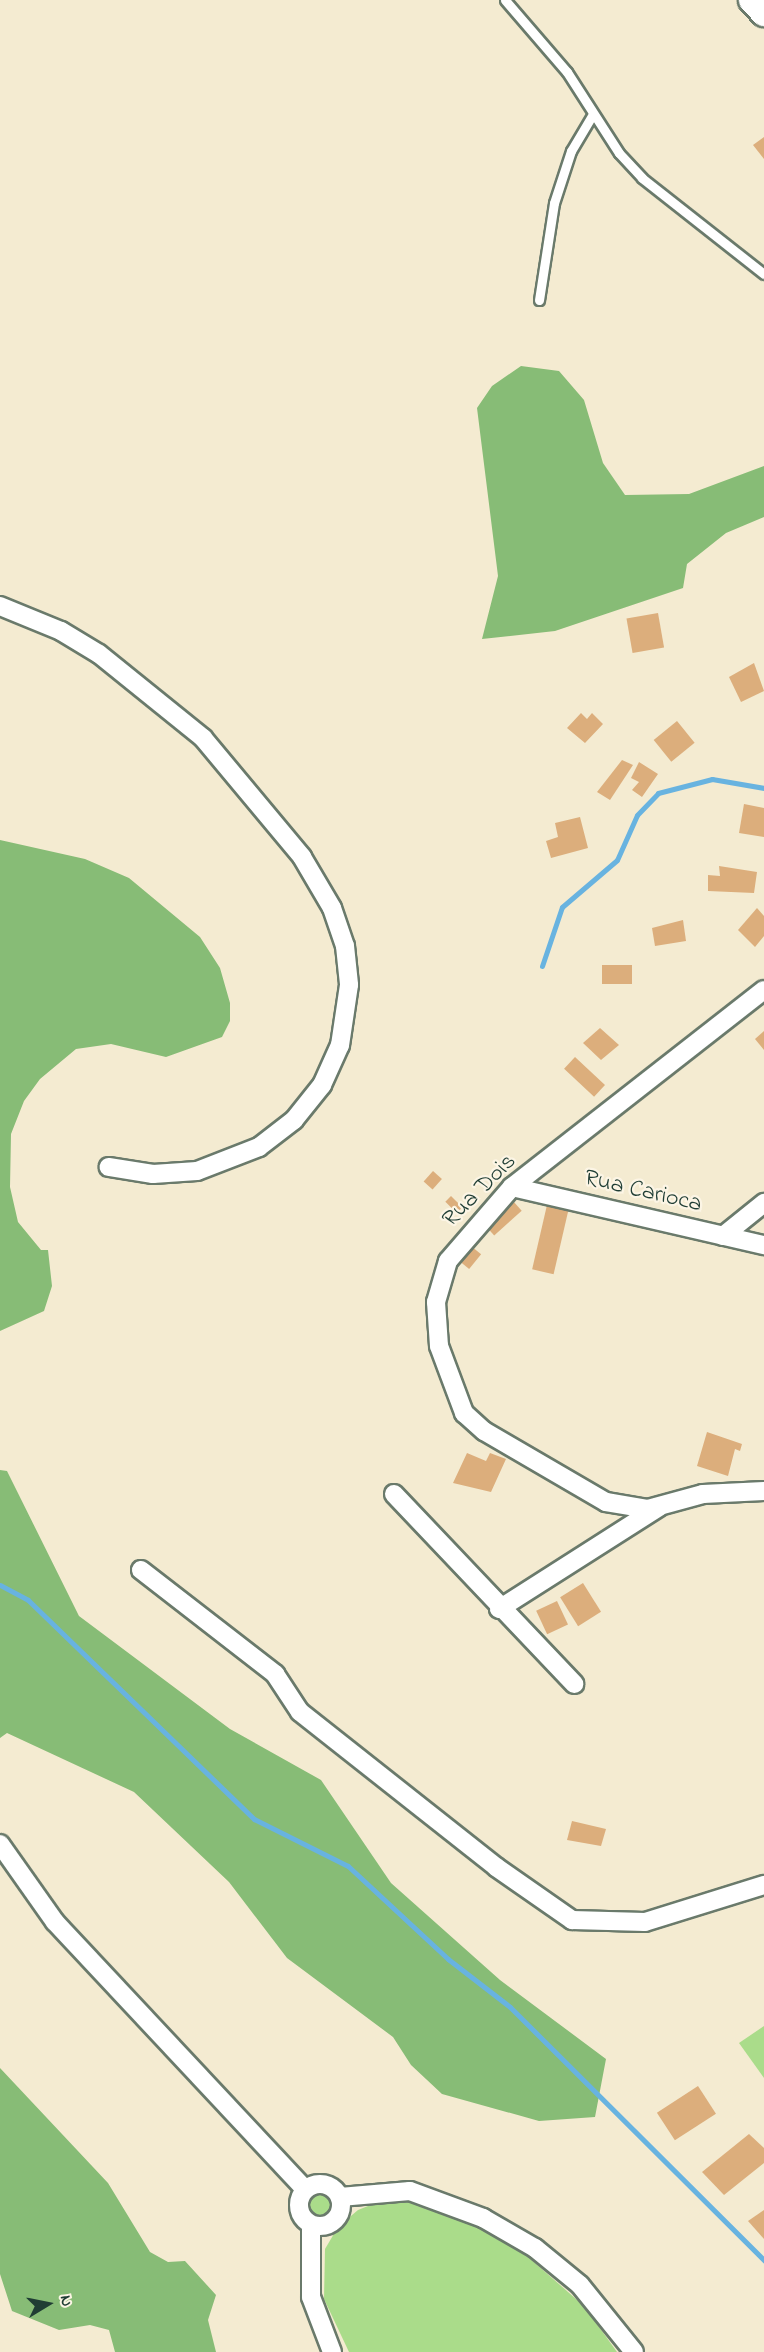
<!DOCTYPE html>
<style>
body{margin:0}
#map{position:relative;width:764px;height:2352px;overflow:hidden;background:#f4ebd1;font-family:"Indie Flower",sans-serif}
div>[style]{position:absolute}
.green>*{inset:0;background:#aadc8a}
.round{border-radius:50%}
.forest>*{inset:0;background:#87bc76}
.stream>*{height:5px;margin:-2.5px;padding:0 2.5px;transform-origin:2.5px;border-radius:2.5px;background:#68b3e0}
.building>*{inset:0;background:#dcae7c;transform-origin:0 0}
.roads{filter:drop-shadow(2px 0 #6a7a6b) drop-shadow(-2px 0 #6a7a6b) drop-shadow(0 2px #6a7a6b) drop-shadow(0 -2px #6a7a6b)}
.service>*{height:9px;margin:-4.5px;padding:0 4.5px;transform-origin:4.5px;border-radius:4.5px;background:#fff}
.minor>*{height:18px;margin:-9px;padding:0 9px;transform-origin:9px;border-radius:9px;background:#fff}
.minor>.ring{margin:-9px;padding:0;box-sizing:content-box;background:none;border:18px solid #fff;border-radius:50%}
.secondary>*{height:26px;margin:-13px;padding:0 13px;transform-origin:13px;border-radius:13px;background:#fff}
span{translate:-50% -50%;white-space:nowrap;text-align:center;line-height:1.15;-webkit-text-stroke:4.5px #fcf5e5;paint-order:stroke}
.street-label{font-size:24px;color:#1f3d34}
.north{position:absolute;left:18px;top:2274px;width:60px;height:60px;-webkit-text-stroke:4px #fcf5e5;paint-order:stroke;rotate:80deg;font-size:16px;font-weight:700;line-height:24px;text-align:center;color:#1f3d34}
.north::after{content:'';display:block;margin:auto;width:21px;height:27px;background:#1f3d34;clip-path:polygon(50% 0,100% 100%,50% 72%,0 100%)}
</style>
<div id="map">
<div class="green">
<div style="clip-path:polygon(764px 2026px,764px 2078px,739px 2043px)"></div>
<div class="round" style="left:305px;top:2190px;width:30px;height:30px"></div>
<div style="clip-path:polygon(409px 2199px,466px 2219px,519px 2249px,584px 2306px,617px 2352px,349px 2352px,324px 2299px,325px 2249px,338px 2227px,358px 2210px,383px 2200px)"></div>
</div>
<div class="forest">
<div style="clip-path:polygon(521px 366px,559px 371px,584px 400px,603px 463px,625px 495px,689px 494px,764px 466px,764px 517px,726px 533px,687px 564px,683px 588px,555px 631px,482px 639px,498px 576px,477px 408px,492px 386px)"></div>
<div style="clip-path:polygon(0 840px,85px 859px,129px 878px,200px 937px,220px 968px,230px 1003px,230px 1021px,222px 1037px,166px 1057px,111px 1044px,76px 1049px,40px 1079px,24px 1101px,11px 1134px,10px 1187px,18px 1222px,41px 1250px,48px 1250px,52px 1286px,44px 1311px,0 1331px)"></div>
<div style="clip-path:polygon(0 1470px,7px 1471px,79px 1616px,230px 1729px,321px 1780px,391px 1883px,500px 1980px,606px 2059px,595px 2117px,539px 2121px,442px 2094px,411px 2065px,393px 2037px,287px 1958px,229px 1882px,134px 1792px,7px 1733px,0 1738px)"></div>
<div style="clip-path:polygon(0 2068px,108px 2183px,150px 2252px,168px 2262px,185px 2261px,216px 2295px,208px 2320px,216px 2352px,115px 2352px,109px 2330px,90px 2325px,59px 2330px,12px 2311px,0 2274px)"></div>
</div>
<div class="stream">
<div style="left:542px;top:966px;width:62px;rotate:-71.3deg"></div>
<div style="left:562px;top:907px;width:72px;rotate:-40.5deg"></div>
<div style="left:617px;top:860px;width:49px;rotate:-66deg"></div>
<div style="left:637px;top:815px;width:30px;rotate:-46deg"></div>
<div style="left:658px;top:793px;width:56px;rotate:-14.5deg"></div>
<div style="left:712px;top:779px;width:53px;rotate:9.8deg"></div>
<div style="left:0;top:1585px;width:32px;rotate:28deg"></div>
<div style="left:28px;top:1600px;width:315px;rotate:44.1deg"></div>
<div style="left:254px;top:1819px;width:105px;rotate:26.6deg"></div>
<div style="left:348px;top:1866px;width:137px;rotate:42.9deg"></div>
<div style="left:448px;top:1959px;width:78px;rotate:37.7deg"></div>
<div style="left:510px;top:2007px;width:359px;rotate:44.9deg"></div>
</div>
<div class="building">
<div style="clip-path:polygon(764px 137px,764px 159px,753px 145px)"></div>
<div style="left:658px;top:613px;width:35px;height:32px;rotate:80deg"></div>
<div style="clip-path:polygon(754px 663px,764px 691px,741px 702px,729px 677px)"></div>
<div style="clip-path:polygon(581px 713px,587px 719px,592px 713px,603px 724px,585px 743px,567px 728px)"></div>
<div style="left:677px;top:721px;width:28px;height:30px;rotate:51deg"></div>
<div style="clip-path:polygon(622px 760px,633px 765px,610px 800px,597px 792px)"></div>
<div style="clip-path:polygon(639px 762px,658px 774px,642px 797px,632px 790px,639px 782px,631px 778px)"></div>
<div style="clip-path:polygon(744px 804px,764px 808px,764px 837px,739px 833px)"></div>
<div style="clip-path:polygon(580px 817px,588px 848px,551px 858px,546px 841px,558px 837px,555px 823px)"></div>
<div style="clip-path:polygon(719px 866px,757px 872px,754px 893px,708px 891px,708px 875px,720px 876px)"></div>
<div style="clip-path:polygon(757px 908px,764px 916px,764px 936px,755px 947px,738px 930px)"></div>
<div style="clip-path:polygon(683px 920px,686px 941px,655px 946px,652px 928px)"></div>
<div style="left:632px;top:965px;width:19px;height:30px;rotate:90deg"></div>
<div style="clip-path:polygon(600px 1028px,619px 1045px,601px 1060px,583px 1043px)"></div>
<div style="clip-path:polygon(764px 1031px,764px 1050px,755px 1039px)"></div>
<div style="left:575px;top:1057px;width:41px;height:16px;rotate:43deg"></div>
<div style="left:433px;top:1171px;width:12px;height:14px;rotate:42deg"></div>
<div style="left:451px;top:1196px;width:16px;height:8px;rotate:45deg"></div>
<div style="left:513px;top:1201px;width:13px;height:37px;rotate:48deg"></div>
<div style="left:547px;top:1205px;width:22px;height:66px;rotate:13deg"></div>
<div style="left:471px;top:1246px;width:13px;height:19px;rotate:39deg"></div>
<div style="clip-path:polygon(707px 1432px,742px 1444px,740px 1451px,735px 1449px,728px 1476px,697px 1466px)"></div>
<div style="clip-path:polygon(467px 1453px,486px 1461px,490px 1453px,506px 1459px,491px 1492px,453px 1483px)"></div>
<div style="left:583px;top:1583px;width:34px;height:27px;rotate:58deg"></div>
<div style="left:557px;top:1601px;width:26px;height:23px;rotate:65deg"></div>
<div style="clip-path:polygon(572px 1821px,606px 1829px,601px 1846px,567px 1840px)"></div>
<div style="left:698px;top:2086px;width:33px;height:49px;rotate:57deg"></div>
<div style="clip-path:polygon(749px 2134px,764px 2148px,764px 2163px,724px 2195px,702px 2172px)"></div>
<div style="clip-path:polygon(764px 2210px,764px 2239px,748px 2221px)"></div>
</div>
<div class="roads">
<div class="service">
<div style="left:505px;top:0;width:95px;rotate:49.3deg"></div>
<div style="left:567px;top:72px;width:96px;rotate:57.3deg"></div>
<div style="left:619px;top:153px;width:34px;rotate:47deg"></div>
<div style="left:642px;top:178px;width:155px;rotate:38.2deg"></div>
<div style="left:539px;top:300px;width:98px;rotate:-81.2deg"></div>
<div style="left:554px;top:203px;width:55px;rotate:-71.9deg"></div>
<div style="left:571px;top:151px;width:43px;rotate:-59.3deg"></div>
</div>
<div class="minor">
<div style="left:0;top:606px;width:66px;rotate:22.3deg"></div>
<div style="left:61px;top:631px;width:44px;rotate:31.2deg"></div>
<div style="left:99px;top:654px;width:134px;rotate:38.9deg"></div>
<div style="left:203px;top:738px;width:155px;rotate:50.2deg"></div>
<div style="left:302px;top:857px;width:59px;rotate:59.5deg"></div>
<div style="left:332px;top:908px;width:40px;rotate:71.1deg"></div>
<div style="left:345px;top:946px;width:39px;rotate:84deg"></div>
<div style="left:349px;top:985px;width:61px;rotate:98.5deg"></div>
<div style="left:340px;top:1045px;width:44px;rotate:114.2deg"></div>
<div style="left:322px;top:1085px;width:45px;rotate:128.7deg"></div>
<div style="left:294px;top:1120px;width:44px;rotate:142.4deg"></div>
<div style="left:259px;top:1147px;width:66px;rotate:158.8deg"></div>
<div style="left:197px;top:1171px;width:44px;rotate:176.1deg"></div>
<div style="left:153px;top:1174px;width:45px;rotate:-171deg"></div>
<div style="left:764px;top:990px;width:320px;rotate:142deg"></div>
<div style="left:512px;top:1187px;width:98px;rotate:130.9deg"></div>
<div style="left:448px;top:1261px;width:43px;rotate:106.3deg"></div>
<div style="left:436px;top:1302px;width:44px;rotate:86.1deg"></div>
<div style="left:439px;top:1346px;width:72px;rotate:69.5deg"></div>
<div style="left:464px;top:1413px;width:27px;rotate:42deg"></div>
<div style="left:484px;top:1431px;width:141px;rotate:30.2deg"></div>
<div style="left:606px;top:1502px;width:43px;rotate:9.5deg"></div>
<div style="left:648px;top:1509px;width:57px;rotate:-15.3deg"></div>
<div style="left:703px;top:1494px;width:61px;rotate:-2.8deg"></div>
<div style="left:512px;top:1187px;width:259px;rotate:13deg"></div>
<div style="left:723px;top:1236px;width:53px;rotate:-38.8deg"></div>
<div style="left:394px;top:1494px;width:262px;rotate:46.5deg"></div>
<div style="left:141px;top:1570px;width:170px;rotate:37.8deg"></div>
<div style="left:275px;top:1674px;width:45px;rotate:56.7deg"></div>
<div style="left:300px;top:1712px;width:250px;rotate:38.3deg"></div>
<div style="left:496px;top:1867px;width:93px;rotate:34.9deg"></div>
<div style="left:572px;top:1920px;width:73px;rotate:1.6deg"></div>
<div style="left:645px;top:1922px;width:125px;rotate:-17.3deg"></div>
<div style="left:499px;top:1609px;width:190px;rotate:-32.5deg"></div>
<div style="left:0;top:1844px;width:95px;rotate:54.8deg"></div>
<div style="left:55px;top:1922px;width:366px;rotate:46.9deg"></div>
<div class="ring" style="left:299px;top:2184px;width:24px;height:24px"></div>
<div style="left:340px;top:2197px;width:70px;rotate:-4.9deg"></div>
<div style="left:410px;top:2191px;width:78px;rotate:20.3deg"></div>
<div style="left:483px;top:2218px;width:60px;rotate:30deg"></div>
<div style="left:535px;top:2248px;width:58px;rotate:39.4deg"></div>
<div style="left:580px;top:2285px;width:86px;rotate:51.1deg"></div>
<div style="left:311px;top:2225px;width:72px;rotate:90deg"></div>
<div style="left:311px;top:2297px;width:59px;rotate:69.1deg"></div>
</div>
<div class="secondary">
<div style="left:752px;top:0;width:18px;rotate:47deg"></div>
</div>
</div>
<div class="street-label">
<span style="left:480px;top:1191px;rotate:-45deg">Rua Dois</span>
<span style="left:643px;top:1192px;rotate:13deg">Rua Carioca</span>
</div>
<div class="north">N</div>
</div>
